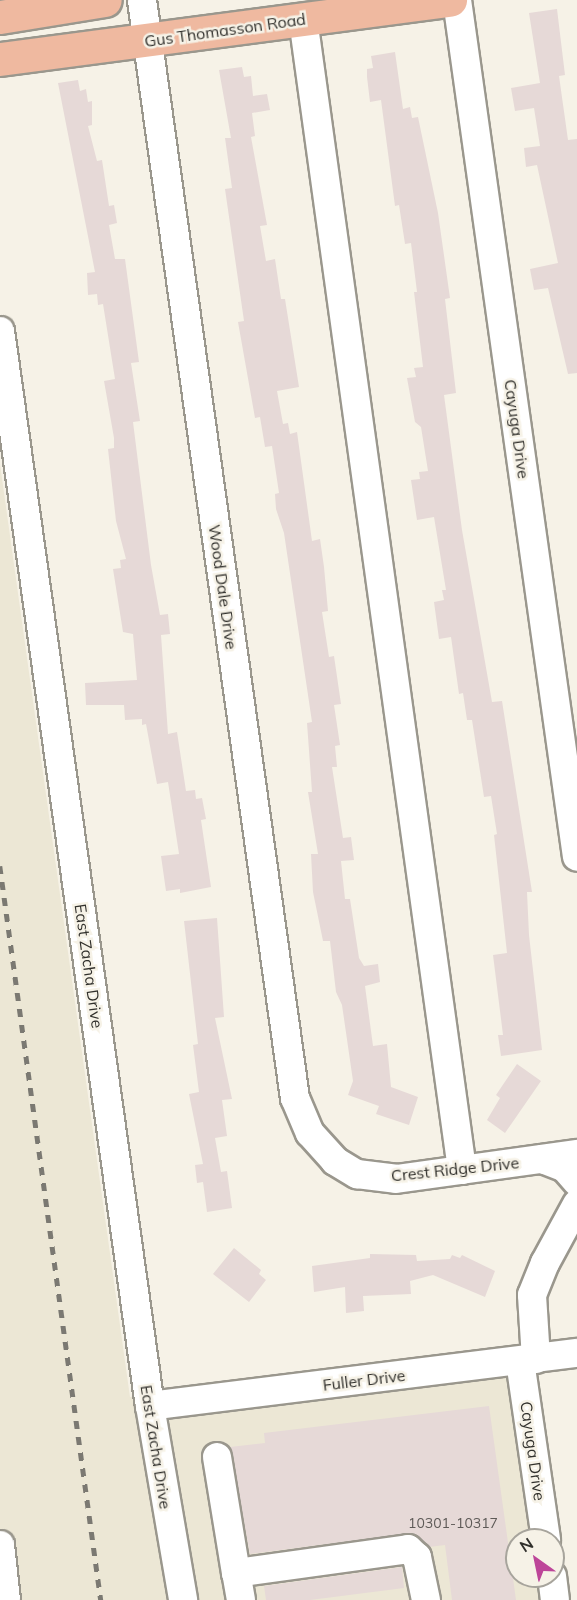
<!DOCTYPE html>
<style>
body{margin:0}
#map{position:relative;width:577px;height:1600px;overflow:hidden;background:#f6f2e7;font-family:Mulish,sans-serif}
div>[style]{position:absolute}
.built>*{inset:0;background:#ece7d5}
.building>*{inset:0;background:#e6d9d7}
.roads{filter:drop-shadow(2px 0 #9a978d) drop-shadow(-2px 0 #9a978d) drop-shadow(0 2px #9a978d) drop-shadow(0 -2px #9a978d)}
.minor>*{height:28px;margin:-14px;padding:0 14px;transform-origin:14px;border-radius:14px;background:#fff}
.major>*{height:33px;margin:-16.5px;padding:0 16.5px;transform-origin:16.5px;border-radius:16.5px;background:#efb9a0}
.rail>*{height:4.5px;margin-top:-2.25px;transform-origin:0;background:repeating-linear-gradient(90deg,#7b7972 0 8px,transparent 0 16px)}
span{translate:-50% -50%;white-space:nowrap;text-align:center;line-height:1.15;-webkit-text-stroke:5px #f6f2e7;paint-order:stroke}
.number-label{font-size:14px;color:#5e5a57}
.number-label span{-webkit-text-stroke-width:0}
.street-label{font-size:16px;color:#31302c}
.north{position:absolute;left:505px;top:1528px;width:60px;height:60px;box-sizing:border-box;background:#f6f2e7;border:2px solid #a7a49c;border-radius:50%;rotate:327deg;font-size:16px;font-weight:700;line-height:24px;text-align:center;color:#31302c}
.north::after{content:'';display:block;margin:auto;width:21px;height:27px;background:#bd4599;clip-path:polygon(50% 0,100% 100%,50% 72%,0 100%)}
</style>
<div id="map">
<div class="built">
<div style="clip-path:polygon(0 464px,130px 1397px,521px 1347px,552px 1540px,517px 1540px,517px 1576px,553px 1576px,553px 1548px,561px 1600px,0 1600px)"></div>
</div>
<div class="building">
<div style="clip-path:polygon(557px 9px,565px 75px,559px 76px,568px 140px,577px 139px,577px 373px,568px 374px,548px 288px,534px 290px,530px 269px,558px 263px,537px 165px,526px 167px,524px 148px,540px 146px,534px 108px,515px 111px,511px 88px,540px 83px,529px 13px)"></div>
<div style="clip-path:polygon(395px 52px,403px 109px,410px 107px,412px 118px,418px 117px,438px 213px,450px 298px,445px 299px,456px 393px,444px 395px,462px 530px,492px 702px,502px 701px,532px 892px,527px 892px,529px 935px,542px 1050px,501px 1056px,498px 1035px,503px 1035px,493px 955px,507px 953px,494px 835px,497px 834px,491px 796px,484px 797px,472px 720px,467px 720px,463px 693px,459px 694px,451px 637px,439px 639px,434px 602px,444px 600px,442px 590px,446px 590px,434px 517px,417px 520px,411px 480px,420px 479px,419px 472px,428px 471px,421px 427px,415px 422px,407px 378px,416px 377px,414px 368px,423px 367px,414px 292px,417px 292px,411px 243px,405px 244px,399px 205px,395px 206px,381px 100px,370px 102px,367px 77px,367px 69px,373px 68px,371px 56px)"></div>
<div style="clip-path:polygon(242px 67px,244px 77px,251px 76px,253px 96px,267px 94px,270px 110px,252px 113px,255px 136px,251px 137px,267px 225px,260px 226px,266px 261px,275px 259px,281px 299px,285px 299px,299px 387px,277px 391px,283px 424px,288px 423px,290px 434px,297px 432px,312px 541px,320px 539px,324px 567px,328px 611px,322px 612px,329px 657px,334px 656px,341px 704px,334px 705px,340px 745px,335px 746px,337px 767px,332px 767px,343px 838px,351px 837px,354px 860px,341px 861px,345px 899px,350px 899px,359px 958px,364px 966px,378px 964px,380px 982px,365px 986px,373px 1046px,387px 1044px,391px 1087px,418px 1097px,409px 1125px,376px 1114px,379px 1106px,348px 1095px,353px 1081px,342px 1005px,336px 992px,330px 941px,323px 941px,313px 892px,311px 854px,318px 854px,308px 792px,312px 792px,307px 723px,312px 722px,284px 533px,276px 509px,275px 494px,279px 493px,272px 446px,265px 447px,260px 417px,255px 418px,238px 322px,244px 321px,225px 189px,232px 188px,225px 138px,231px 138px,219px 70px)"></div>
<div style="clip-path:polygon(78px 80px,80px 91px,86px 89px,88px 102px,92px 101px,92px 125px,88px 126px,97px 161px,102px 160px,109px 206px,114px 205px,117px 223px,109px 225px,115px 259px,125px 259px,139px 362px,131px 363px,140px 421px,133px 422px,151px 565px,160px 615px,168px 614px,170px 634px,161px 635px,168px 734px,177px 732px,186px 791px,195px 790px,196px 799px,202px 798px,206px 819px,201px 820px,211px 887px,180px 893px,180px 889px,166px 891px,161px 856px,179px 854px,168px 782px,157px 784px,146px 724px,142px 725px,142px 719px,125px 720px,124px 705px,86px 705px,85px 683px,137px 680px,133px 634px,123px 632px,113px 569px,121px 568px,120px 560px,126px 559px,116px 521px,108px 449px,114px 448px,114px 438px,104px 381px,115px 379px,103px 304px,98px 305px,97px 294px,88px 295px,87px 273px,95px 272px,58px 83px)"></div>
<div style="clip-path:polygon(217px 918px,224px 1017px,215px 1018px,232px 1099px,222px 1100px,227px 1136px,215px 1138px,221px 1172px,227px 1171px,232px 1208px,207px 1212px,203px 1182px,197px 1183px,195px 1165px,203px 1164px,189px 1094px,199px 1092px,193px 1045px,198px 1044px,184px 921px)"></div>
<div style="clip-path:polygon(517px 1064px,541px 1081px,505px 1133px,487px 1120px,500px 1098px,496px 1095px)"></div>
<div style="clip-path:polygon(234px 1248px,261px 1270px,259px 1274px,266px 1280px,249px 1302px,213px 1274px)"></div>
<div style="clip-path:polygon(370px 1254px,416px 1255px,417px 1261px,450px 1259px,452px 1255px,460px 1258px,462px 1255px,495px 1271px,485px 1297px,433px 1275px,410px 1281px,411px 1294px,363px 1296px,364px 1311px,346px 1313px,345px 1287px,314px 1292px,312px 1266px,370px 1258px)"></div>
<div style="clip-path:polygon(489px 1406px,516px 1600px,452px 1600px,445px 1545px,429px 1547px,412px 1533px,250px 1554px,230px 1447px,265px 1443px,264px 1433px)"></div>
<div style="clip-path:polygon(402px 1567px,404px 1588px,310px 1600px,266px 1600px,264px 1586px)"></div>
</div>
<div class="roads">
<div class="minor">
<div style="left:142px;top:0;width:1109px;rotate:82.07deg"></div>
<div style="left:295px;top:1098px;width:38px;rotate:67deg"></div>
<div style="left:310px;top:1133px;width:38px;rotate:48deg"></div>
<div style="left:335px;top:1161px;width:26px;rotate:31deg"></div>
<div style="left:357px;top:1174px;width:39px;rotate:7deg"></div>
<div style="left:396px;top:1179px;width:183px;rotate:-7.9deg"></div>
<div style="left:457px;top:0;width:865px;rotate:82.03deg"></div>
<div style="left:303px;top:19px;width:1162px;rotate:82.13deg"></div>
<div style="left:0;top:331px;width:1085px;rotate:82.06deg"></div>
<div style="left:150px;top:1406px;width:197px;rotate:80.3deg"></div>
<div style="left:542px;top:1159px;width:25px;rotate:21deg"></div>
<div style="left:565px;top:1168px;width:18px;rotate:49deg"></div>
<div style="left:536px;top:1359px;width:64px;rotate:-93.6deg"></div>
<div style="left:532px;top:1295px;width:35px;rotate:-68deg"></div>
<div style="left:545px;top:1263px;width:67px;rotate:-61.5deg"></div>
<div style="left:520px;top:1361px;width:181px;rotate:81.7deg"></div>
<div style="left:150px;top:1406px;width:430px;rotate:-7.1deg"></div>
<div style="left:217px;top:1457px;width:118px;rotate:80.7deg"></div>
<div style="left:0;top:1545px;width:55px;rotate:83.8deg"></div>
<div style="left:552px;top:1576px;width:24px;rotate:83deg"></div>
<div style="left:241px;top:1600px;width:27px;rotate:-100deg"></div>
<div style="left:236px;top:1573px;width:174px;rotate:-7.9deg"></div>
<div style="left:408px;top:1549px;width:12px;rotate:42deg"></div>
<div style="left:417px;top:1557px;width:44px;rotate:78.2deg"></div>
</div>
<div class="major">
<div style="left:0;top:17px;width:106px;rotate:-9.2deg"></div>
<div style="left:0;top:59px;width:454px;rotate:-7.5deg"></div>
</div>
</div>
<div class="rail">
<div style="left:0;top:866px;width:741px;rotate:82.17deg"></div>
</div>
<div class="number-label">
<span style="left:453px;top:1523px">10301-10317</span>
</div>
<div class="street-label">
<span style="left:225px;top:30px;rotate:-8deg">Gus Thomasson Road</span>
<span style="left:517px;top:429px;rotate:82deg">Cayuga Drive</span>
<span style="left:223px;top:587px;rotate:82deg">Wood Dale Drive</span>
<span style="left:89px;top:966px;rotate:82deg">East Zacha Drive</span>
<span style="left:455px;top:1169px;rotate:-6deg">Crest Ridge Drive</span>
<span style="left:364px;top:1380px;rotate:-7deg">Fuller Drive</span>
<span style="left:156px;top:1447px;rotate:81deg">East Zacha Drive</span>
<span style="left:533px;top:1451px;rotate:82deg">Cayuga Drive</span>
</div>
<div class="north">N</div>
</div>
